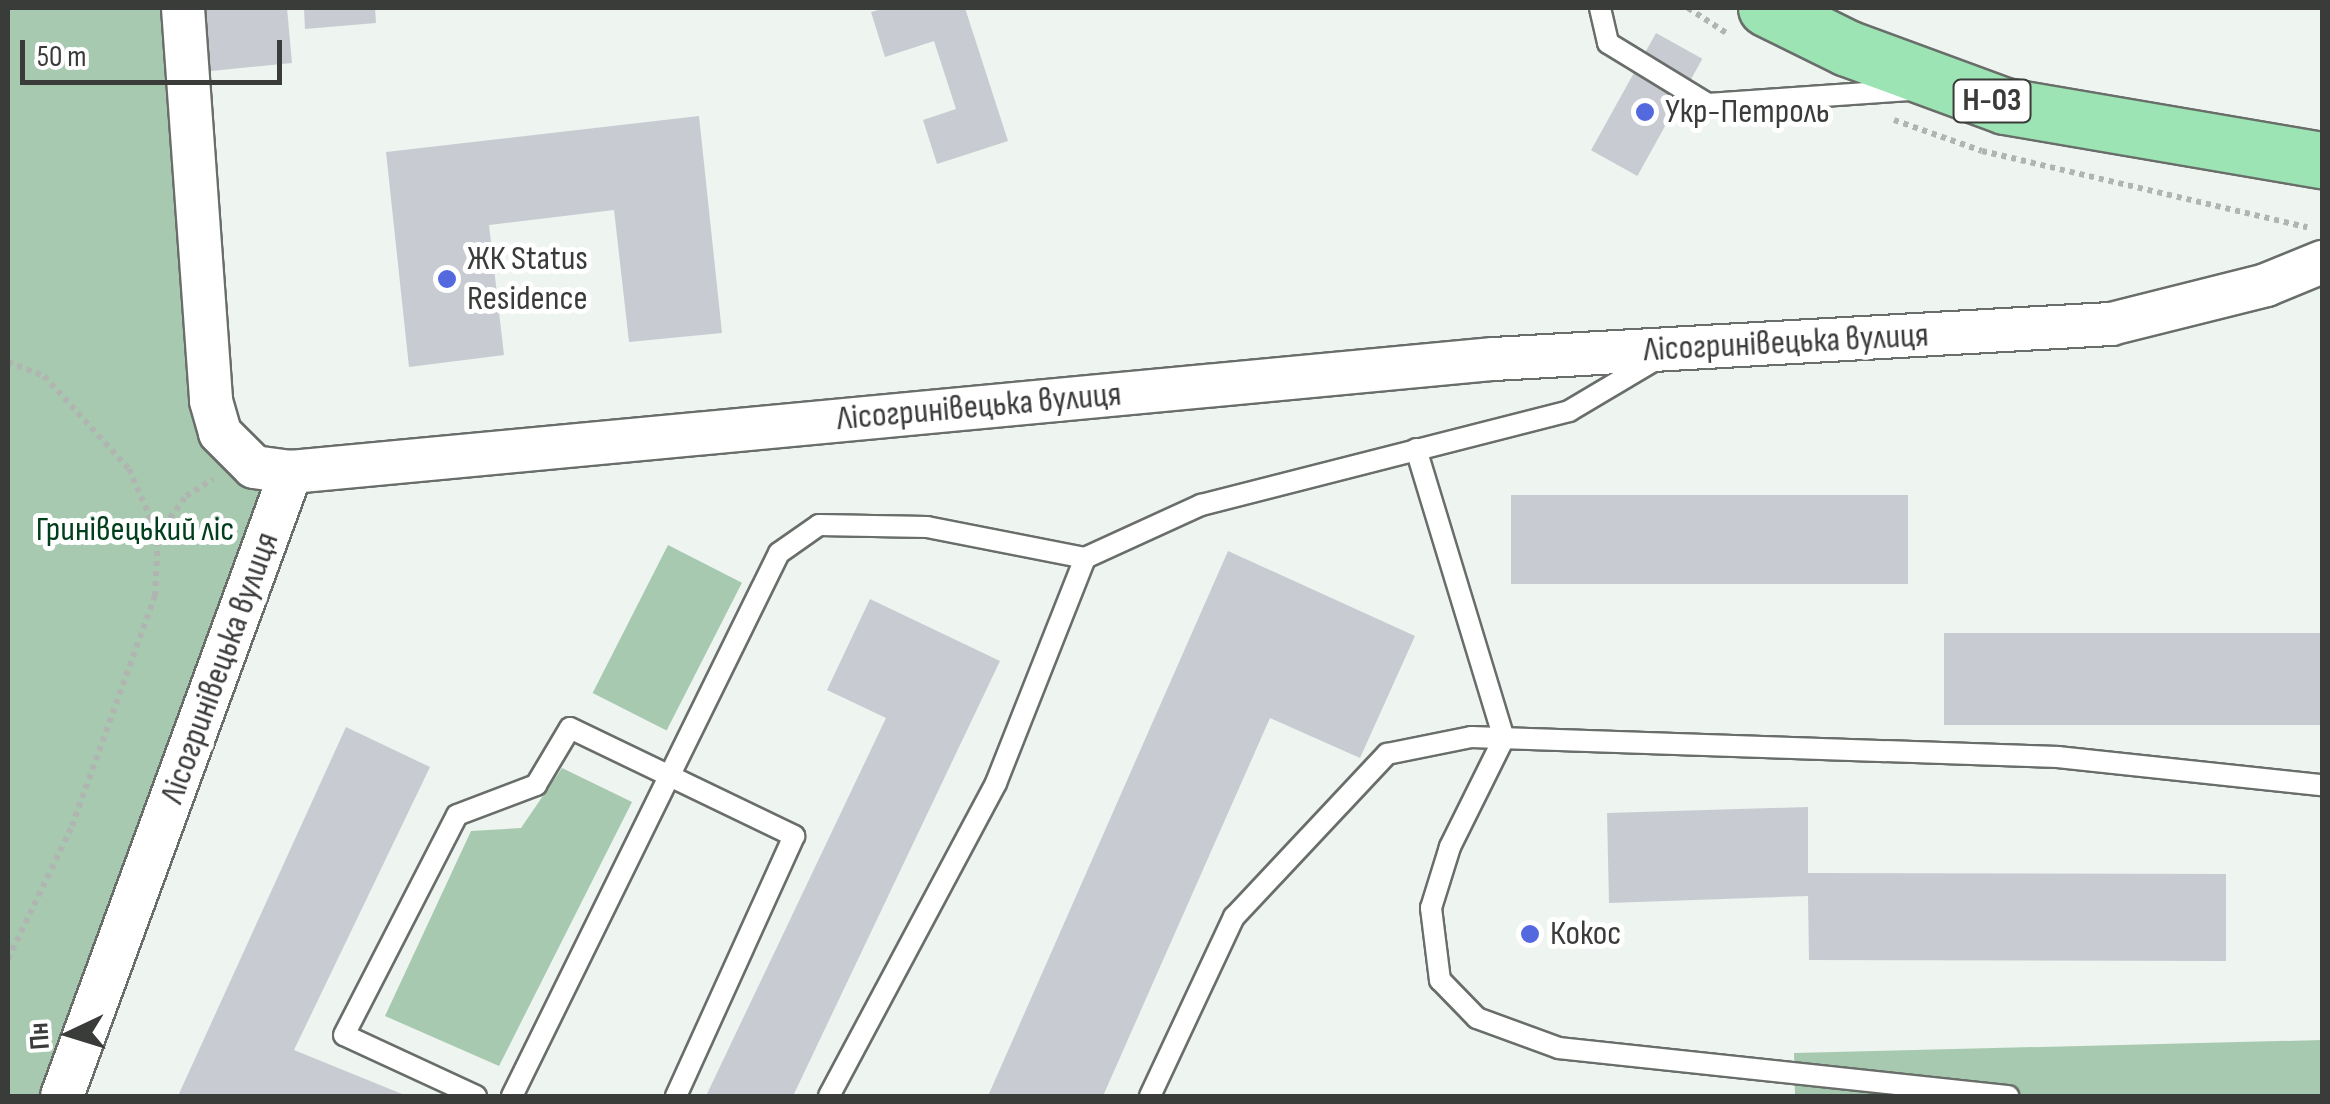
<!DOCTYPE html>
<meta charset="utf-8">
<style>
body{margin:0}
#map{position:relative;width:2330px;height:1104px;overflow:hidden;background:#eef4ef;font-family:"Sofia Sans Condensed",sans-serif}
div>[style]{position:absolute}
.green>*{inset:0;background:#a7c9af;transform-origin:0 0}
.building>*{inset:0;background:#c9cbd2;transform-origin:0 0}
.path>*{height:6px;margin-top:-3px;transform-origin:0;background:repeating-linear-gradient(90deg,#b0b5b1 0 5px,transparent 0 10px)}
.roads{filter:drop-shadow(2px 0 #696e6a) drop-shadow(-2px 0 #696e6a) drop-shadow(0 2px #696e6a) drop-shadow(0 -2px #696e6a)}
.lane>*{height:20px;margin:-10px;padding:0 10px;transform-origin:10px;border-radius:10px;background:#fff}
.street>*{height:42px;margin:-21px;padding:0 21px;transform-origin:21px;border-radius:21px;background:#fff}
.primary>*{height:55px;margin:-27.5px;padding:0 27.5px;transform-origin:27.5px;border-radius:27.5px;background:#9ce4b3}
.dots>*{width:28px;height:28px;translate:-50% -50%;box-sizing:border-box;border:5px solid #fff;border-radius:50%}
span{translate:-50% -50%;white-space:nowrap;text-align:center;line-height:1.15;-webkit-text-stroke:10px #fff;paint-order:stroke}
.shield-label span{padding:2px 8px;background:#fff;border:2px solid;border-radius:8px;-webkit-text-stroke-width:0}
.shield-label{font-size:32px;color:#3a3c3a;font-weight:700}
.poi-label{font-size:35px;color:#3a3c3a}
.left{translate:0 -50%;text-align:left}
.street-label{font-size:35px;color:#3a3c3a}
.park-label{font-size:35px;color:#013e1b}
.frame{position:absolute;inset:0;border:10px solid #3a3c3a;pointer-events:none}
.north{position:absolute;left:20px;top:984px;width:100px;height:100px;-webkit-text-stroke:8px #fff;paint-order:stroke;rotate:266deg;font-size:28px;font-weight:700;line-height:40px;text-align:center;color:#3a3c3a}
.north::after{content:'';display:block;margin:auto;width:35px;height:45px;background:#3a3c3a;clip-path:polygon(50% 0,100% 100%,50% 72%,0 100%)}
.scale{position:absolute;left:20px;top:40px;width:262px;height:45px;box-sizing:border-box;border:5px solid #3a3c3a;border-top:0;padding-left:12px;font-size:30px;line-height:35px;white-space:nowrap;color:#3a3c3a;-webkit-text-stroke:8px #fff;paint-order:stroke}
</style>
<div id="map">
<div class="green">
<div style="clip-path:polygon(8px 8px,183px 8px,211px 401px,291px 472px,62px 1096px,8px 1096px)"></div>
<div style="left:668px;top:545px;width:83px;height:166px;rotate:27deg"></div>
<div style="clip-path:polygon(562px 768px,632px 802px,499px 1066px,385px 1016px,471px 831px,521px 828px)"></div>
<div style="clip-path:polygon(2322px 1040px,2322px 1096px,1795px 1096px,1794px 1053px)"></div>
</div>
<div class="building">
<div style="clip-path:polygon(195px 8px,287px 8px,292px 63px,201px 72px)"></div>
<div style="clip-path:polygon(304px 8px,375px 8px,376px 23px,305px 29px)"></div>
<div style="clip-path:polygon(886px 8px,965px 8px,1008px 141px,937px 164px,923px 120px,956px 109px,934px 41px,885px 57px,871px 12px)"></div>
<div style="left:1656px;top:33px;width:53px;height:134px;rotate:29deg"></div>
<div style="clip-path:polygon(699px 116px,722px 333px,629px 342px,614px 210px,489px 225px,504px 355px,409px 367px,386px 152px)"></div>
<div style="left:1511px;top:495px;width:397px;height:89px"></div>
<div style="clip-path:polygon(1228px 551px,1415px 636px,1360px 758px,1270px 718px,1103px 1096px,988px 1096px)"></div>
<div style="clip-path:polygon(870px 599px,1000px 661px,793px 1096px,706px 1096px,886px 718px,827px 690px)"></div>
<div style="left:1944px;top:633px;width:378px;height:92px"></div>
<div style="clip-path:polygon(346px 727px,430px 767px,294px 1050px,407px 1096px,178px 1096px)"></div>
<div style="clip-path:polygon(1808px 807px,1808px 873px,2226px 874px,2226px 961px,1809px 960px,1808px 896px,1609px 903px,1607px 813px)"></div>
</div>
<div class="path">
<div style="left:1688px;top:8px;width:48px;rotate:33deg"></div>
<div style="left:1894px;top:120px;width:93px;rotate:19.4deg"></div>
<div style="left:1982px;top:151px;width:334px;rotate:13.2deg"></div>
<div style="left:8px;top:362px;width:39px;rotate:21deg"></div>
<div style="left:44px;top:376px;width:126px;rotate:47.6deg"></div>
<div style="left:129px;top:469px;width:70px;rotate:66.4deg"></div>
<div style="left:8px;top:959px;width:148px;rotate:-64.3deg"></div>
<div style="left:72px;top:826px;width:245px;rotate:-70.2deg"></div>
<div style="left:155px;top:596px;width:62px;rotate:-87.2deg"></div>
<div style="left:158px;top:534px;width:47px;rotate:-53.6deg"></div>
<div style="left:186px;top:496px;width:32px;rotate:-32deg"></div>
</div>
<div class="roads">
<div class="lane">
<div style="left:1600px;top:8px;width:36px;rotate:77deg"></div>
<div style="left:1608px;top:43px;width:117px;rotate:31.4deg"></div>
<div style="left:1708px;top:104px;width:202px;rotate:-4deg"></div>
<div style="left:1416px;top:449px;width:302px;rotate:73.1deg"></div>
<div style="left:1504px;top:738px;width:122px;rotate:116.4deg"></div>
<div style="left:1450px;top:847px;width:64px;rotate:107.3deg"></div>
<div style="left:1431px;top:908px;width:73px;rotate:82.9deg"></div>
<div style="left:1440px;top:980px;width:53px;rotate:45.8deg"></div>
<div style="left:1477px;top:1018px;width:87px;rotate:20.1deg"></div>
<div style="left:1559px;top:1048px;width:452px;rotate:6.1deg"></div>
<div style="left:476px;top:1096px;width:145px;rotate:-155.2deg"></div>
<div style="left:344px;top:1035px;width:247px;rotate:-62.8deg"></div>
<div style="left:457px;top:815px;width:85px;rotate:-20.8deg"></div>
<div style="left:536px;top:785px;width:66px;rotate:-59.2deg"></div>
<div style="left:570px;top:728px;width:249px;rotate:25.7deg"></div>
<div style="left:794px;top:836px;width:286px;rotate:114.4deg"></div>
<div style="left:512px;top:1096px;width:605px;rotate:-63.82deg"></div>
<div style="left:779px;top:553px;width:49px;rotate:-35deg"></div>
<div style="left:819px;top:525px;width:108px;rotate:1.1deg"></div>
<div style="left:927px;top:527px;width:161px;rotate:11.1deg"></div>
<div style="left:829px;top:1096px;width:355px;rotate:-61.9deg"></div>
<div style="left:996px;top:783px;width:242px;rotate:-68.4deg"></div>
<div style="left:1085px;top:558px;width:128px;rotate:-24.6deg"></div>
<div style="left:1201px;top:505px;width:380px;rotate:-14.3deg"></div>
<div style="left:1569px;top:411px;width:100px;rotate:-30.7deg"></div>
<div style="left:1150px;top:1096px;width:198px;rotate:-64.9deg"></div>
<div style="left:1234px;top:917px;width:224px;rotate:-46.8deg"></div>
<div style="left:1387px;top:754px;width:86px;rotate:-11.4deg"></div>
<div style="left:1471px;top:737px;width:587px;rotate:1.95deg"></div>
<div style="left:2058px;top:757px;width:265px;rotate:6.1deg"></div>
</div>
<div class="street">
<div style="left:183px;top:8px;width:394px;rotate:85.9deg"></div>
<div style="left:211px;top:401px;width:33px;rotate:74deg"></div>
<div style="left:220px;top:433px;width:48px;rotate:45deg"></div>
<div style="left:254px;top:467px;width:37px;rotate:8deg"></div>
<div style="left:291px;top:472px;width:1208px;rotate:-5.37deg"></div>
<div style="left:1494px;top:359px;width:618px;rotate:-3.25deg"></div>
<div style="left:2111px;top:324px;width:160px;rotate:-14.1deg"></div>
<div style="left:2266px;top:285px;width:61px;rotate:-22.3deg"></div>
<div style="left:62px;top:1096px;width:665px;rotate:-69.85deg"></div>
</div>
<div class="primary">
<div style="left:1766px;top:8px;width:90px;rotate:26.3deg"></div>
<div style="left:1847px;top:48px;width:168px;rotate:20.2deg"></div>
<div style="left:2005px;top:106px;width:322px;rotate:9.7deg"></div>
</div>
</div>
<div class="dots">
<div style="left:1645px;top:112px;background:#5569df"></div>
<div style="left:447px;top:279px;background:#5569df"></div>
<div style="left:1530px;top:934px;background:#5569df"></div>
</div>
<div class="shield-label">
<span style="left:1992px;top:101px">Н-03</span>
</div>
<div class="poi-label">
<span class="left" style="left:1665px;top:112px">Укр-Петроль</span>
<span class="left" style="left:467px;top:279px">ЖК Status<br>Residence</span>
<span class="left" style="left:1550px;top:934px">Кокос</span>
</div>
<div class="street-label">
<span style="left:1786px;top:343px;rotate:-3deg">Лісогринівецька вулиця</span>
<span style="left:979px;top:407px;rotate:-5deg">Лісогринівецька вулиця</span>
<span style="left:220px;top:668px;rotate:-70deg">Лісогринівецька вулиця</span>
</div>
<div class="park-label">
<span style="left:135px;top:530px">Гринівецький ліс</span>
</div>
<div class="frame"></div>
<div class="north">Пн</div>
<div class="scale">50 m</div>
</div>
